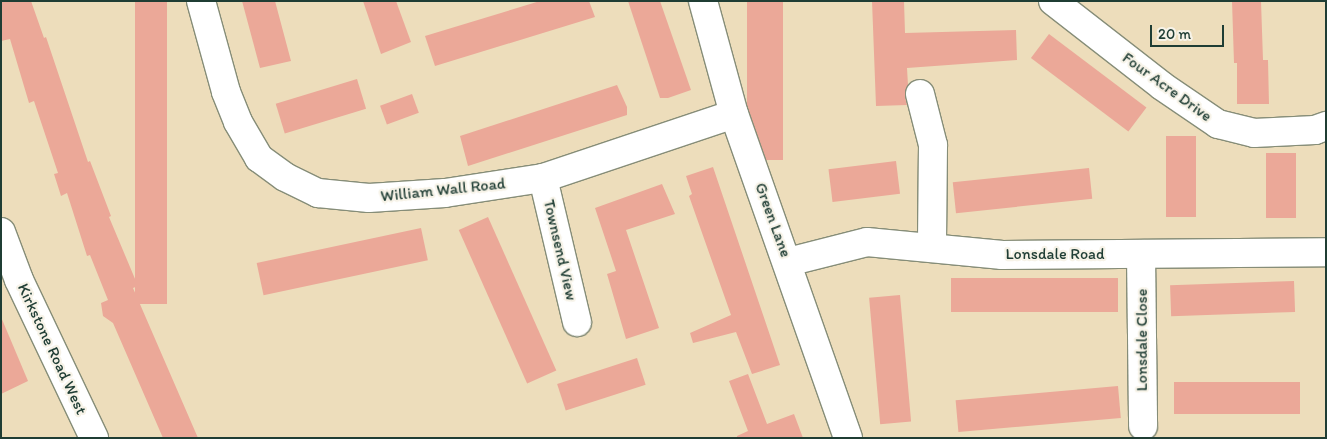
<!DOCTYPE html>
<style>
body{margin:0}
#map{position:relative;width:1327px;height:439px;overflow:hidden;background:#edddbb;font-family:Itim,sans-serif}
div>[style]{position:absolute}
.building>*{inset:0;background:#eba898;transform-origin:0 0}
.roads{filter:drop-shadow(1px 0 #868d78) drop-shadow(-1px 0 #868d78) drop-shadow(0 1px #868d78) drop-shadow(0 -1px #868d78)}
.minor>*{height:28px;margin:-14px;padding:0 14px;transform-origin:14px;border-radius:14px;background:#fff}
span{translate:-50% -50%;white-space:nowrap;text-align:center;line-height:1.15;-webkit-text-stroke:4.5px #f7f3e8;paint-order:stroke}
.street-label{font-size:16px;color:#1f3d34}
.frame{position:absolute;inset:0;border:2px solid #1f3d34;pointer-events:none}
.scale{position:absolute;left:1150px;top:25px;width:74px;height:22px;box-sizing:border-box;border:2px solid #1f3d34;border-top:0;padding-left:6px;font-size:15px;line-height:18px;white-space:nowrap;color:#1f3d34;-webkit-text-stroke:4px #f7f3e8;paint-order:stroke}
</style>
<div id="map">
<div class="building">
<div style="clip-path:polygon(1px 1px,31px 1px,44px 38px,46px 37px,88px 162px,90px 161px,111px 216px,109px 217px,138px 286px,133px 288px,198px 438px,163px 438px,113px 323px,103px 316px,101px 303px,108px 300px,90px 255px,87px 256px,67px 193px,61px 196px,54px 174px,58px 173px,34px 101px,29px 103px,10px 39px,1px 41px)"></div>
<div style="left:135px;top:1px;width:32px;height:303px"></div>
<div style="clip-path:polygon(242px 1px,275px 1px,291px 61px,260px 68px)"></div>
<div style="clip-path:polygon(363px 1px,396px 1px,411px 42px,381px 54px)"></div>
<div style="clip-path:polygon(540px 1px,589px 1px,595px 17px,435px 66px,425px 36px)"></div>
<div style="clip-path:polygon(628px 1px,660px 1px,691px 90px,668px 98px,660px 98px)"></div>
<div style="left:747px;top:1px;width:36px;height:159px"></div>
<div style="clip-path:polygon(872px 1px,904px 1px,905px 33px,1016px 30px,1017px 60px,907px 68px,908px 85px,905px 97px,907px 105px,876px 106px)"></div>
<div style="clip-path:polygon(1232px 1px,1261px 1px,1263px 60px,1268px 60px,1269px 104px,1237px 104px,1237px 63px,1234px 63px)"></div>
<div style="left:1049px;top:34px;width:122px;height:30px;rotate:37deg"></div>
<div style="left:357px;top:79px;width:31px;height:85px;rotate:73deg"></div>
<div style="clip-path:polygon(617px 85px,627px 107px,627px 115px,468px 166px,460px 136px)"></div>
<div style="left:412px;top:94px;width:20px;height:34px;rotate:70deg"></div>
<div style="left:1166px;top:136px;width:30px;height:81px"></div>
<div style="left:1296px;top:153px;width:65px;height:30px;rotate:90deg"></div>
<div style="left:896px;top:161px;width:33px;height:68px;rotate:83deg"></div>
<div style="clip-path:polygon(713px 167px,780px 365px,752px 374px,736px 332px,693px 343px,690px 333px,731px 315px,689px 196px,692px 194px,686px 176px)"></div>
<div style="left:1089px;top:168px;width:31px;height:137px;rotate:84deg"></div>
<div style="clip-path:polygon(662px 184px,675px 214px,626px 230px,659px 328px,626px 339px,607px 274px,616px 271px,595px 208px)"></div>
<div style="left:488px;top:217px;width:168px;height:32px;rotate:66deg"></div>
<div style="left:421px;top:228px;width:33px;height:168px;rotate:78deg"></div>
<div style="left:1118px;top:278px;width:34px;height:167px;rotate:90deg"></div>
<div style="left:1294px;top:281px;width:31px;height:124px;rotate:88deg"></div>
<div style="left:900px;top:295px;width:127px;height:31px;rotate:85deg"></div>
<div style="clip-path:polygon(1px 317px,28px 381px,1px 394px)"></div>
<div style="left:637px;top:358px;width:28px;height:84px;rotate:72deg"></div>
<div style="clip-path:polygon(748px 374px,767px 424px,794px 414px,803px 438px,737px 438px,737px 436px,748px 431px,729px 381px)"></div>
<div style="left:1300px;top:382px;width:32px;height:126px;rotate:90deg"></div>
<div style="left:1118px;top:386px;width:32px;height:163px;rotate:85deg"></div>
</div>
<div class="roads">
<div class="minor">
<div style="left:201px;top:1px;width:94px;rotate:74.6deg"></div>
<div style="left:226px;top:92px;width:32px;rotate:68deg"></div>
<div style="left:238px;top:122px;width:42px;rotate:59.7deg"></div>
<div style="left:259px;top:158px;width:32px;rotate:36deg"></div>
<div style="left:285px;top:177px;width:37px;rotate:26deg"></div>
<div style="left:318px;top:193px;width:51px;rotate:5.6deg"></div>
<div style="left:369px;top:198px;width:76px;rotate:-3.8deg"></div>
<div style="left:445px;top:193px;width:99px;rotate:-8.7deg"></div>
<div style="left:543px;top:178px;width:201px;rotate:-18.5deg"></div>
<div style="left:703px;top:1px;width:117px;rotate:74.7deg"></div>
<div style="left:734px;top:114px;width:343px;rotate:70.6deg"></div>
<div style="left:1053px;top:1px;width:138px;rotate:37.9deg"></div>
<div style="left:1162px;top:86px;width:68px;rotate:34.2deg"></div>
<div style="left:1218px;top:124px;width:37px;rotate:14deg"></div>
<div style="left:1254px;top:133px;width:61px;rotate:-2.8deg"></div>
<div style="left:1315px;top:130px;width:12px;rotate:-20deg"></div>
<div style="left:920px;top:94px;width:53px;rotate:75.7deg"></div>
<div style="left:933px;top:145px;width:103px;rotate:90.6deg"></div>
<div style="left:543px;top:178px;width:148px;rotate:76.7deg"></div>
<div style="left:1px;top:232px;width:51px;rotate:69.4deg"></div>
<div style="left:19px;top:280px;width:175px;rotate:64.6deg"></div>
<div style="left:1141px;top:254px;width:172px;rotate:89.3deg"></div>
<div style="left:788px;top:262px;width:81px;rotate:-14.2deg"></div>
<div style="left:867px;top:242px;width:136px;rotate:5.5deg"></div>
<div style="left:1002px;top:255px;width:324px;rotate:-0.5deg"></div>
</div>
</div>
<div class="street-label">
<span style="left:1167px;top:87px;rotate:36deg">Four Acre Drive</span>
<span style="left:443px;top:190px;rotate:-6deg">William Wall Road</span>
<span style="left:773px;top:220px;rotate:70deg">Green Lane</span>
<span style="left:560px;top:250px;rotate:77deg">Townsend View</span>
<span style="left:1055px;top:254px">Lonsdale Road</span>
<span style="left:1142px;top:340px;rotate:-90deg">Lonsdale Close</span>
<span style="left:52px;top:349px;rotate:65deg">Kirkstone Road West</span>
</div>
<div class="frame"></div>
<div class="scale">20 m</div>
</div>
